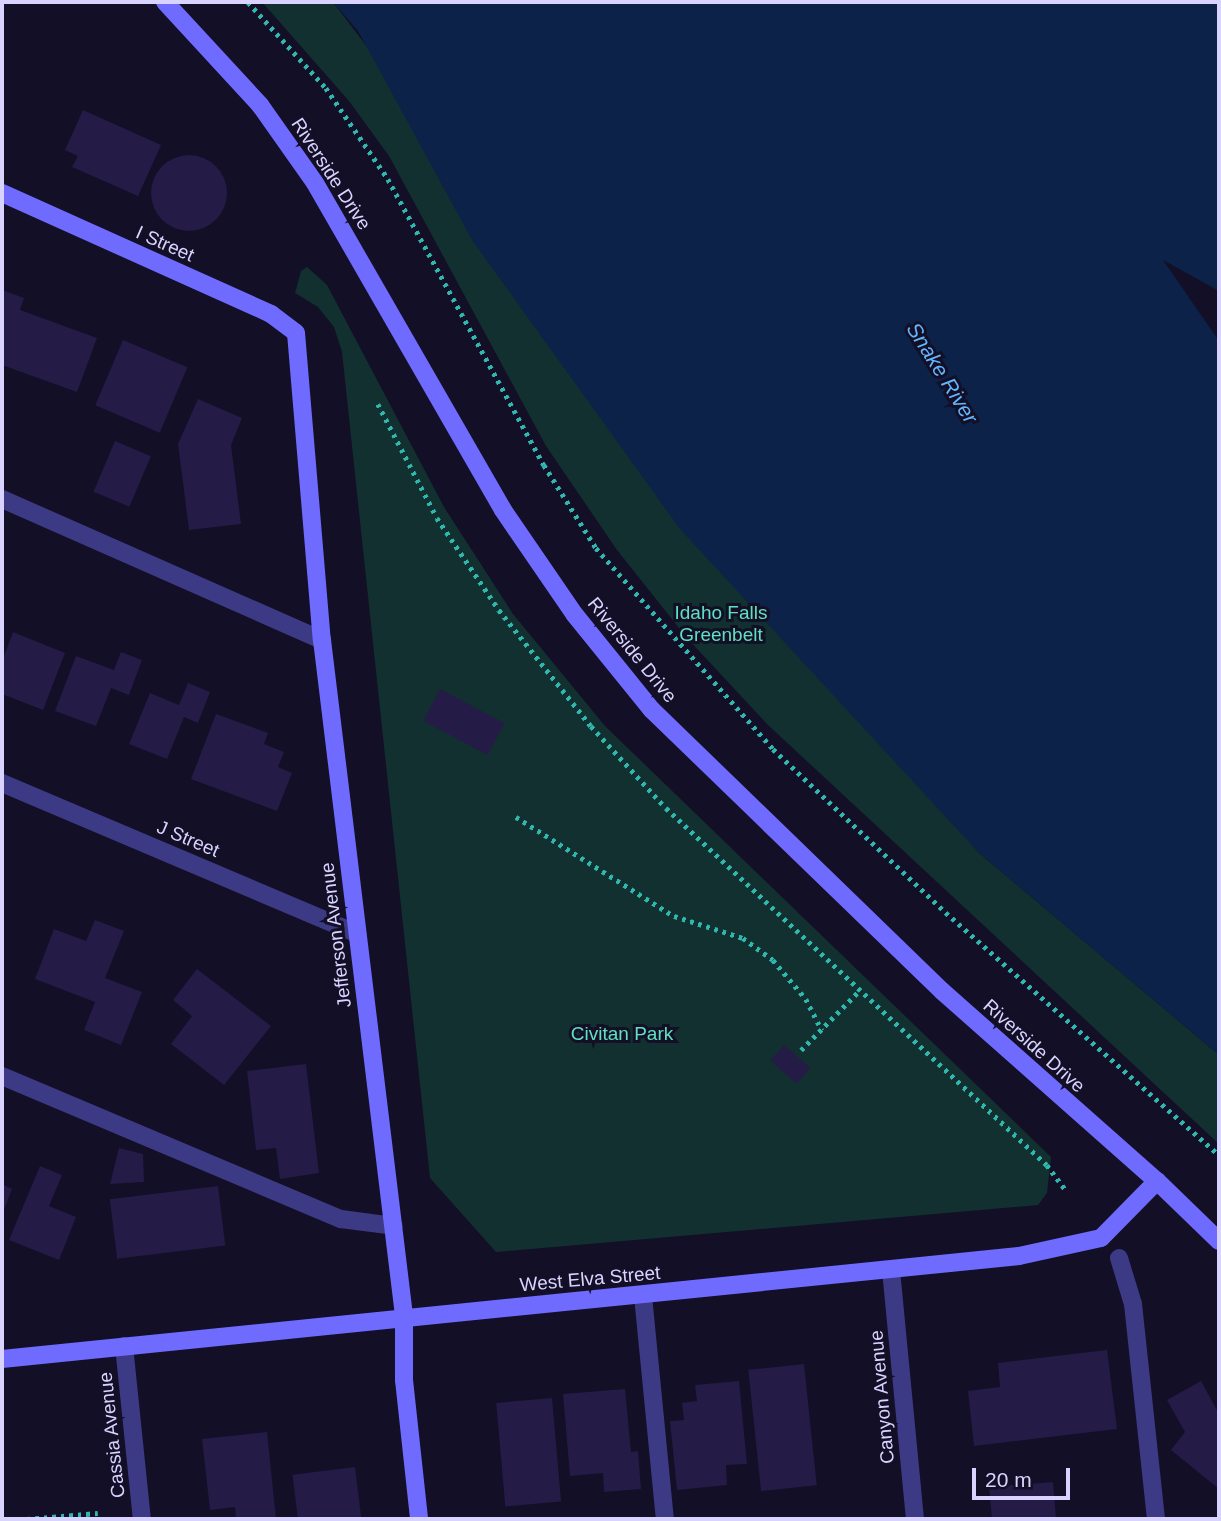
<!DOCTYPE html>
<style>
body{margin:0}
#map{position:relative;width:1221px;height:1521px;overflow:hidden;background:#130f26;font-family:Helvetica,sans-serif}
div>[style]{position:absolute}
.green>*{inset:0;background:#12302f}
.water>*{inset:0;background:#0c2248}
.building>*{inset:0;background:#241b47;transform-origin:0 0}
.round{border-radius:50%}
.path>*{height:4.5px;margin-top:-2.25px;transform-origin:0;background:repeating-linear-gradient(90deg,#2fb8b0 0 3.5px,transparent 0 8.5px)}
.lane>*{height:18px;margin:-9px;padding:0 9px;transform-origin:9px;border-radius:9px;background:#3d3a85}
.street>*{height:18px;margin:-9px;padding:0 9px;transform-origin:9px;border-radius:9px;background:#3d3a85}
.secondary>*{height:18px;margin:-9px;padding:0 9px;transform-origin:9px;border-radius:9px;background:#6f6bff}
span{translate:-50% -50%;white-space:nowrap;text-align:center;line-height:1.15;-webkit-text-stroke:6px #130f26;paint-order:stroke}
.street-label{font-size:19px;color:#d9d4ff}
.park-label{font-size:19px;color:#5fe0c0}
.water-label{font-size:21px;color:#62b6ff;font-style:italic}
.frame{position:absolute;inset:0;border:4px solid #d9d4ff;pointer-events:none}
.scale{position:absolute;left:972px;top:1468px;width:98px;height:32px;box-sizing:border-box;border:4px solid #d9d4ff;border-top:0;padding-left:9px;font-size:21px;line-height:24px;white-space:nowrap;color:#d9d4ff;-webkit-text-stroke:5px #130f26;paint-order:stroke}
</style>
<div id="map">
<div class="green">
<div style="clip-path:polygon(262px 2px,333px 2px,978px 852px,1219px 1055px,1219px 1144px,768px 725px,687px 638px,617px 550px,546px 446px,389px 156px,349px 101px)"></div>
<div style="clip-path:polygon(307px 267px,327px 285px,444px 507px,513px 614px,605px 726px,1051px 1157px,1047px 1193px,1038px 1205px,496px 1252px,430px 1178px,342px 352px,334px 327px,318px 307px,295px 293px,301px 271px)"></div>
</div>
<div class="water">
<div style="clip-path:polygon(333px 2px,1219px 2px,1219px 291px,1163px 260px,1219px 341px,1219px 1055px,978px 852px,680px 529px,472px 240px,358px 31px)"></div>
</div>
<div class="building">
<div style="clip-path:polygon(83px 110px,161px 145px,138px 196px,72px 167px,78px 156px,65px 150px)"></div>
<div class="round" style="left:151px;top:155px;width:76px;height:76px"></div>
<div style="clip-path:polygon(2px 290px,24px 298px,20px 310px,97px 338px,77px 392px,2px 365px)"></div>
<div style="left:123px;top:340px;width:70px;height:71px;rotate:23deg"></div>
<div style="clip-path:polygon(198px 399px,242px 418px,231px 445px,241px 524px,189px 530px,178px 444px)"></div>
<div style="left:115px;top:441px;width:39px;height:55px;rotate:23deg"></div>
<div style="clip-path:polygon(13px 632px,65px 653px,43px 710px,2px 694px,2px 661px)"></div>
<div style="clip-path:polygon(121px 652px,142px 660px,129px 695px,111px 688px,96px 726px,55px 711px,76px 656px,114px 670px)"></div>
<div style="clip-path:polygon(188px 683px,210px 692px,198px 723px,184px 717px,167px 759px,129px 744px,150px 693px,179px 705px)"></div>
<div style="left:440px;top:689px;width:73px;height:36px;rotate:28deg"></div>
<div style="clip-path:polygon(216px 714px,268px 733px,264px 744px,284px 752px,278px 767px,292px 773px,277px 811px,191px 779px)"></div>
<div style="clip-path:polygon(95px 920px,124px 931px,105px 978px,142px 992px,121px 1045px,84px 1030px,95px 1002px,35px 979px,54px 929px,86px 941px)"></div>
<div style="clip-path:polygon(197px 969px,271px 1026px,224px 1085px,171px 1044px,192px 1016px,173px 1000px)"></div>
<div style="left:784px;top:1045px;width:35px;height:21px;rotate:41deg"></div>
<div style="clip-path:polygon(306px 1064px,319px 1173px,280px 1179px,276px 1148px,256px 1150px,247px 1071px)"></div>
<div style="clip-path:polygon(119px 1148px,143px 1154px,144px 1182px,110px 1184px)"></div>
<div style="clip-path:polygon(40px 1166px,62px 1175px,49px 1206px,76px 1217px,59px 1260px,9px 1240px)"></div>
<div style="clip-path:polygon(2px 1184px,12px 1189px,2px 1215px)"></div>
<div style="left:218px;top:1186px;width:60px;height:109px;rotate:83deg"></div>
<div style="clip-path:polygon(1107px 1350px,1117px 1429px,974px 1446px,968px 1391px,1000px 1387px,998px 1363px)"></div>
<div style="left:804px;top:1364px;width:122px;height:56px;rotate:84deg"></div>
<div style="clip-path:polygon(739px 1381px,747px 1464px,726px 1465px,727px 1485px,677px 1490px,670px 1421px,684px 1420px,682px 1403px,697px 1401px,695px 1385px)"></div>
<div style="clip-path:polygon(1201px 1381px,1219px 1414px,1219px 1489px,1171px 1450px,1185px 1432px,1167px 1400px)"></div>
<div style="clip-path:polygon(625px 1389px,631px 1452px,638px 1451px,641px 1489px,604px 1492px,603px 1473px,570px 1476px,563px 1394px)"></div>
<div style="left:552px;top:1398px;width:104px;height:56px;rotate:85deg"></div>
<div style="clip-path:polygon(267px 1432px,276px 1519px,236px 1519px,235px 1507px,210px 1510px,202px 1439px)"></div>
<div style="left:355px;top:1467px;width:52px;height:63px;rotate:83deg"></div>
<div style="clip-path:polygon(1053px 1482px,1056px 1519px,992px 1519px,989px 1487px)"></div>
</div>
<div class="path">
<div style="left:248px;top:2px;width:116px;rotate:47.8deg"></div>
<div style="left:326px;top:88px;width:110px;rotate:55.7deg"></div>
<div style="left:388px;top:179px;width:326px;rotate:61.4deg"></div>
<div style="left:544px;top:465px;width:98px;rotate:57.9deg"></div>
<div style="left:596px;top:548px;width:268px;rotate:48.6deg"></div>
<div style="left:773px;top:749px;width:246px;rotate:43.4deg"></div>
<div style="left:952px;top:918px;width:357px;rotate:41.6deg"></div>
<div style="left:378px;top:404px;width:128px;rotate:62.6deg"></div>
<div style="left:437px;top:518px;width:111px;rotate:56deg"></div>
<div style="left:499px;top:610px;width:148px;rotate:51.6deg"></div>
<div style="left:591px;top:726px;width:111px;rotate:47.6deg"></div>
<div style="left:666px;top:808px;width:522px;rotate:43.14deg"></div>
<div style="left:1047px;top:1165px;width:31px;rotate:53deg"></div>
<div style="left:516px;top:817px;width:186px;rotate:32.1deg"></div>
<div style="left:674px;top:916px;width:72px;rotate:17.7deg"></div>
<div style="left:743px;top:938px;width:37px;rotate:36deg"></div>
<div style="left:773px;top:960px;width:51px;rotate:49.8deg"></div>
<div style="left:806px;top:999px;width:35px;rotate:63deg"></div>
<div style="left:801px;top:1050px;width:83px;rotate:-45.5deg"></div>
<div style="left:27px;top:1519px;width:71px;rotate:-4.8deg"></div>
</div>
<div class="lane">
<div style="left:2px;top:499px;width:350px;rotate:23.8deg"></div>
<div style="left:2px;top:1076px;width:368px;rotate:22.9deg"></div>
<div style="left:341px;top:1219px;width:53px;rotate:7.5deg"></div>
<div style="left:1119px;top:1258px;width:48px;rotate:73.1deg"></div>
<div style="left:1133px;top:1304px;width:216px;rotate:83.9deg"></div>
<div style="left:643px;top:1296px;width:224px;rotate:84.4deg"></div>
</div>
<div class="street">
<div style="left:2px;top:783px;width:386px;rotate:23deg"></div>
<div style="left:891px;top:1270px;width:250px;rotate:84.5deg"></div>
<div style="left:124px;top:1346px;width:174px;rotate:84.1deg"></div>
</div>
<div class="secondary">
<div style="left:165px;top:2px;width:140px;rotate:47.3deg"></div>
<div style="left:260px;top:105px;width:95px;rotate:54.8deg"></div>
<div style="left:315px;top:183px;width:377px;rotate:60.1deg"></div>
<div style="left:503px;top:510px;width:127px;rotate:55.6deg"></div>
<div style="left:575px;top:615px;width:122px;rotate:51deg"></div>
<div style="left:652px;top:710px;width:404px;rotate:44.1deg"></div>
<div style="left:942px;top:991px;width:287px;rotate:41.5deg"></div>
<div style="left:1157px;top:1181px;width:86px;rotate:44.1deg"></div>
<div style="left:2px;top:193px;width:295px;rotate:24.2deg"></div>
<div style="left:271px;top:314px;width:31px;rotate:37deg"></div>
<div style="left:296px;top:333px;width:308px;rotate:85.2deg"></div>
<div style="left:322px;top:640px;width:681px;rotate:83.08deg"></div>
<div style="left:404px;top:1316px;width:64px;rotate:90deg"></div>
<div style="left:404px;top:1380px;width:140px;rotate:83.8deg"></div>
<div style="left:2px;top:1359px;width:1022px;rotate:-5.78deg"></div>
<div style="left:1019px;top:1256px;width:84px;rotate:-12.4deg"></div>
<div style="left:1101px;top:1238px;width:80px;rotate:-45.5deg"></div>
</div>
<div class="street-label">
<span style="left:331px;top:174px;rotate:57deg">Riverside Drive</span>
<span style="left:165px;top:244px;rotate:24deg">I Street</span>
<span style="left:632px;top:650px;rotate:51deg">Riverside Drive</span>
<span style="left:188px;top:839px;rotate:23deg">J Street</span>
<span style="left:336px;top:935px;rotate:-97deg">Jefferson Avenue</span>
<span style="left:1034px;top:1046px;rotate:42deg">Riverside Drive</span>
<span style="left:590px;top:1279px;rotate:-5deg">West Elva Street</span>
<span style="left:882px;top:1397px;rotate:-95deg">Canyon Avenue</span>
<span style="left:112px;top:1435px;rotate:-96deg">Cassia Avenue</span>
</div>
<div class="park-label">
<span style="left:721px;top:624px">Idaho Falls<br>Greenbelt</span>
<span style="left:622px;top:1034px">Civitan Park</span>
</div>
<div class="water-label">
<span style="left:942px;top:373px;rotate:58deg">Snake River</span>
</div>
<div class="frame"></div>
<div class="scale">20 m</div>
</div>
